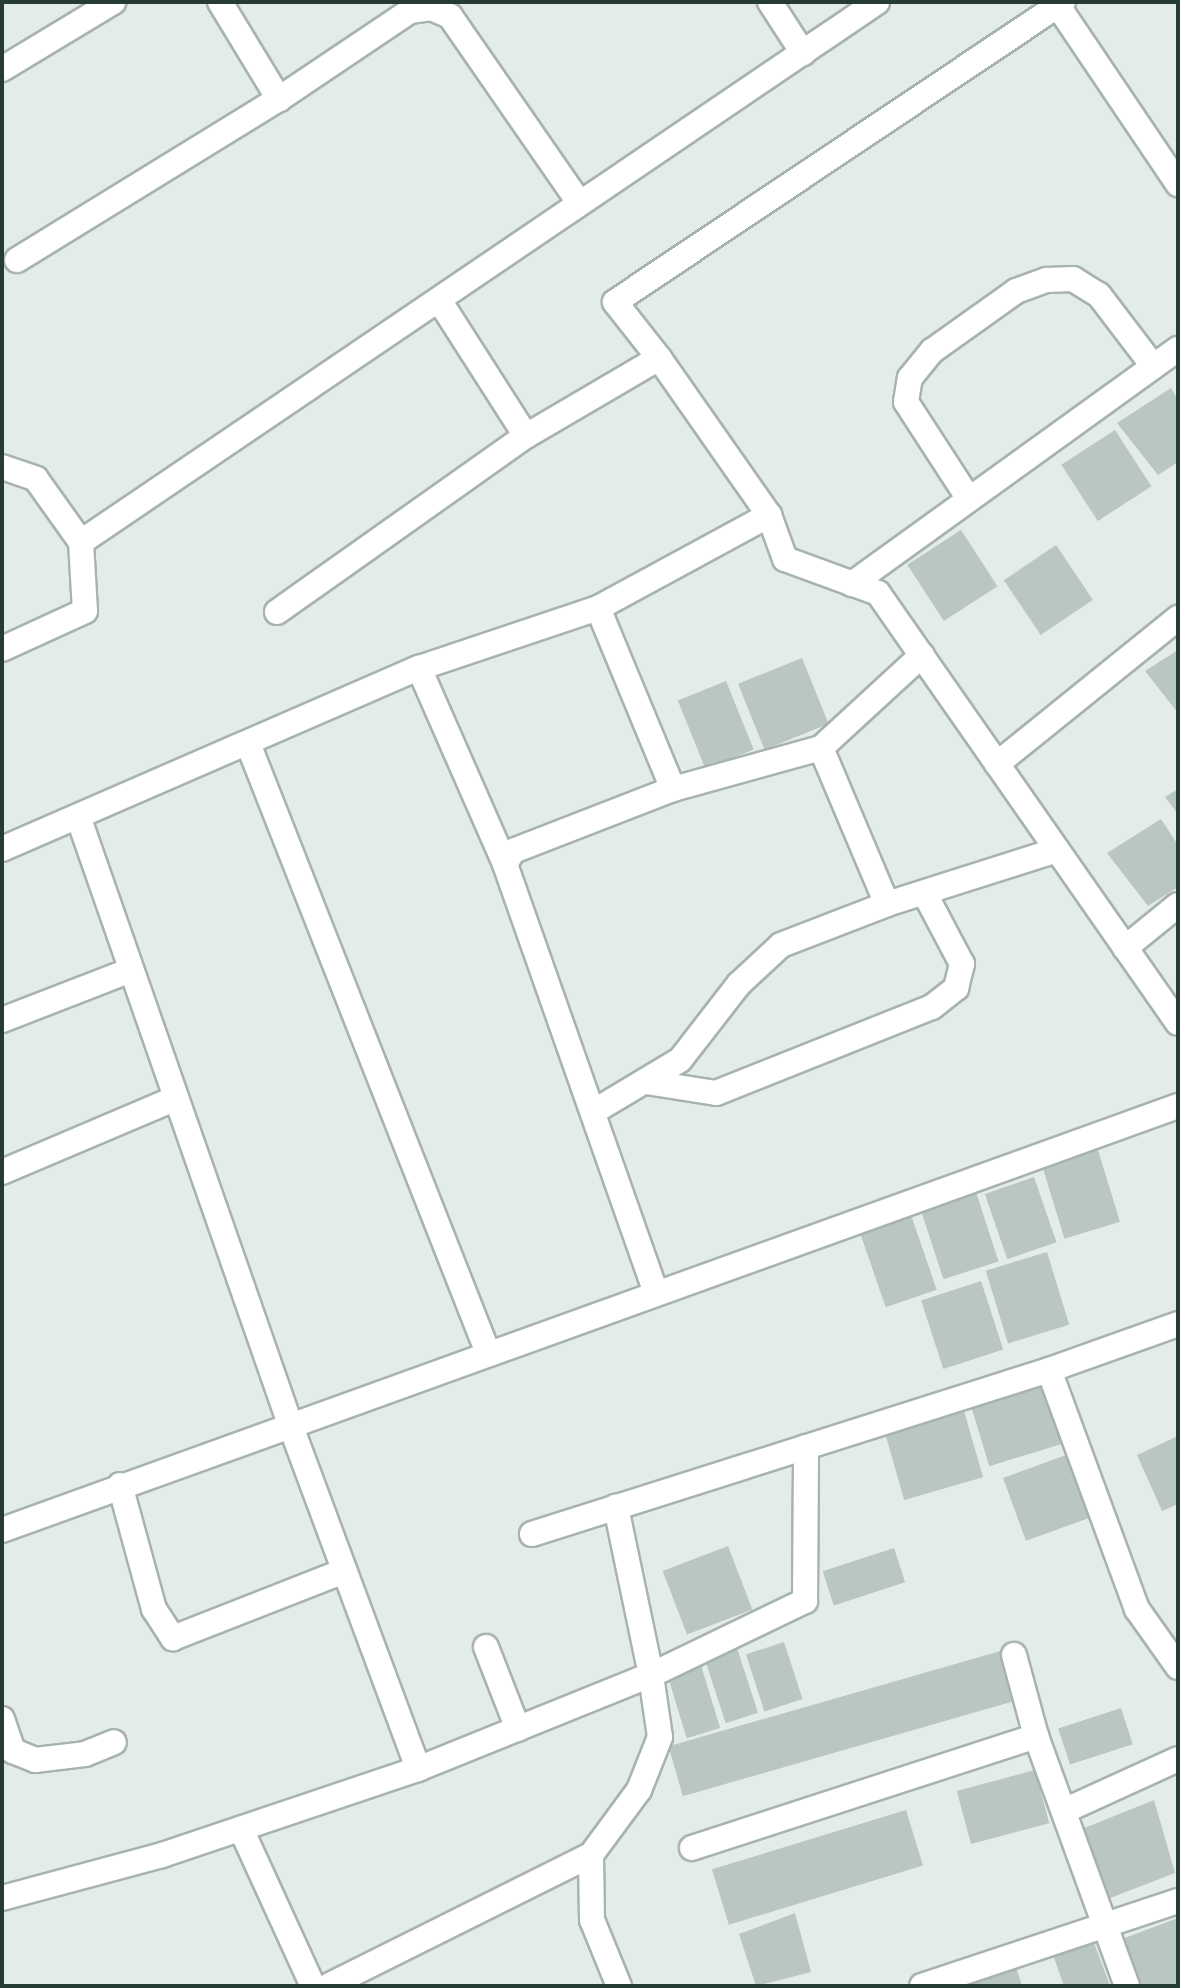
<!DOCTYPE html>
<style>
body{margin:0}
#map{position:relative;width:1180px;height:1988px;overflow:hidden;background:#e4ece8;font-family:"Fira Sans Condensed",sans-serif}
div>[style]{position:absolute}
.building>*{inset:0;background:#bac6c1;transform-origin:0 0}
.roads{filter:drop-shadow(2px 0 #a7b3af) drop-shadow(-2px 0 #a7b3af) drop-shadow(0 2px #a7b3af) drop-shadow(0 -2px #a7b3af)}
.minor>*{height:24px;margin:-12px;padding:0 12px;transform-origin:12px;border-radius:12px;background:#fff}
span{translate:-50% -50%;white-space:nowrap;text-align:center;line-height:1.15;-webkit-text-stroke:6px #f4f8f6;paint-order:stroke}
.frame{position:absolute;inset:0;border:4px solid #263b36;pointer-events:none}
</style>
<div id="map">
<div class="building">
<div style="clip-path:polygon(1171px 388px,1178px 400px,1178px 462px,1158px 475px,1117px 423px)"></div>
<div style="left:1115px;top:430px;width:67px;height:64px;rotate:57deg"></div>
<div style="left:961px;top:530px;width:67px;height:64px;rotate:57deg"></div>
<div style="left:1056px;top:545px;width:66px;height:63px;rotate:56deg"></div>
<div style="clip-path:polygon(1178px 650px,1178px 713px,1145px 671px)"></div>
<div style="left:802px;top:658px;width:71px;height:69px;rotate:68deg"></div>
<div style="left:726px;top:681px;width:74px;height:52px;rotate:68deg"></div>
<div style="clip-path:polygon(1178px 789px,1178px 814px,1165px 797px)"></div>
<div style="clip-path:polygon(1161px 819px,1178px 845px,1178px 887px,1148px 906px,1107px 853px)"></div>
<div style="left:1098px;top:1150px;width:75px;height:58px;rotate:73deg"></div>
<div style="left:1034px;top:1177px;width:69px;height:52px;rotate:71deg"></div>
<div style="left:976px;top:1192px;width:73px;height:58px;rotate:72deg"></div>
<div style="left:911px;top:1215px;width:79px;height:54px;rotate:71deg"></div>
<div style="left:1047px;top:1252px;width:76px;height:64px;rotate:73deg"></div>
<div style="left:981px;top:1281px;width:72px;height:63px;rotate:72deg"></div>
<div style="left:1045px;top:1378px;width:68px;height:79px;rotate:73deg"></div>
<div style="left:964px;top:1411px;width:69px;height:82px;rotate:74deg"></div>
<div style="clip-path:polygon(1178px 1436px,1178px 1504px,1162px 1511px,1137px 1455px)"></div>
<div style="left:1066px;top:1455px;width:67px;height:67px;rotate:70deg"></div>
<div style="left:728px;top:1546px;width:68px;height:70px;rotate:69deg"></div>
<div style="left:894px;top:1548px;width:36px;height:75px;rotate:72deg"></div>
<div style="left:784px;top:1642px;width:60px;height:40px;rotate:72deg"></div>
<div style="left:737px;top:1648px;width:68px;height:34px;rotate:72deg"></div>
<div style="left:1004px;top:1650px;width:52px;height:349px;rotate:74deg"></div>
<div style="left:700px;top:1662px;width:69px;height:35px;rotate:73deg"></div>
<div style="left:1121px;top:1708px;width:38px;height:66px;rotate:72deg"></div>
<div style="left:1035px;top:1770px;width:55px;height:81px;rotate:75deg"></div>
<div style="clip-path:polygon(1154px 1800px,1175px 1873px,1105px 1900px,1082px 1829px)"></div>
<div style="left:906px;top:1810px;width:58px;height:203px;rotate:73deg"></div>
<div style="clip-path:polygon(795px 1913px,811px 1972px,756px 1986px,739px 1934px)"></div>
<div style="clip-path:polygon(1178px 1918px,1178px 1986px,1140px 1986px,1122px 1939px)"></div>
<div style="clip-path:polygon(1093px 1940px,1110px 1986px,1064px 1986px,1053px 1955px)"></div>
<div style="clip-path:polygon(1016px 1967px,1022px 1986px,964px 1986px)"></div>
</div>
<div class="roads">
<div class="minor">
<div style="left:220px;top:2px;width:114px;rotate:58.7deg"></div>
<div style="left:279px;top:99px;width:158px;rotate:-33.9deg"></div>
<div style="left:410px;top:11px;width:21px;rotate:-8deg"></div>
<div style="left:431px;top:8px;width:21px;rotate:23deg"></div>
<div style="left:450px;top:16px;width:226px;rotate:55.3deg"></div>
<div style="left:770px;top:2px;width:61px;rotate:57.1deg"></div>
<div style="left:1058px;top:6px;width:215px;rotate:56deg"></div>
<div style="left:2px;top:69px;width:130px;rotate:-31.1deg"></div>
<div style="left:17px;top:260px;width:308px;rotate:-31.6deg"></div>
<div style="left:439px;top:300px;width:161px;rotate:57.4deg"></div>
<div style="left:526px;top:436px;width:154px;rotate:-30.4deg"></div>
<div style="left:659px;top:358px;width:192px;rotate:55deg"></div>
<div style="left:659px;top:358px;width:71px;rotate:-128.2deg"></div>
<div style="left:615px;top:302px;width:539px;rotate:-33.81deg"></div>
<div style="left:2px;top:467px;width:36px;rotate:19deg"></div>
<div style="left:36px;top:479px;width:77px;rotate:54.5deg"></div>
<div style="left:81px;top:542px;width:69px;rotate:86.7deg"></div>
<div style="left:85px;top:611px;width:91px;rotate:155.4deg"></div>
<div style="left:967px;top:496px;width:112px;rotate:-123deg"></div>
<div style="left:906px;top:402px;width:24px;rotate:-81deg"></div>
<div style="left:910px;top:378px;width:35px;rotate:-51deg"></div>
<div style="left:932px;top:351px;width:103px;rotate:-35.5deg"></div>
<div style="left:1016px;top:291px;width:33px;rotate:-20deg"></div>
<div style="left:1047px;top:280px;width:26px;rotate:-2deg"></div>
<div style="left:1073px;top:279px;width:31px;rotate:32deg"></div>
<div style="left:1099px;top:295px;width:89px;rotate:52.7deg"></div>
<div style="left:81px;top:542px;width:962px;rotate:-34.15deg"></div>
<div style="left:852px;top:584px;width:402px;rotate:-35.8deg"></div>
<div style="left:598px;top:608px;width:196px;rotate:67.5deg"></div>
<div style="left:277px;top:612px;width:305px;rotate:-35.3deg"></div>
<div style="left:922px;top:655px;width:137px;rotate:137.4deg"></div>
<div style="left:821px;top:748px;width:169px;rotate:67.1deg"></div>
<div style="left:887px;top:904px;width:178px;rotate:-17.6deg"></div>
<div style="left:419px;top:668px;width:214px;rotate:66.3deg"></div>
<div style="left:249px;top:746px;width:652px;rotate:68.51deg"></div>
<div style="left:997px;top:764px;width:233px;rotate:-38.9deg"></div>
<div style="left:79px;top:819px;width:641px;rotate:70.77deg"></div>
<div style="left:290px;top:1424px;width:368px;rotate:69.6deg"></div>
<div style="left:2px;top:849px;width:455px;rotate:-23.5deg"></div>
<div style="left:419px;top:668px;width:189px;rotate:-18.5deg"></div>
<div style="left:598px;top:608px;width:195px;rotate:-28.5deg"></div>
<div style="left:769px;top:515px;width:47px;rotate:70deg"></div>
<div style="left:785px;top:559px;width:99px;rotate:20.1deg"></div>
<div style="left:878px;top:593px;width:524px;rotate:55.1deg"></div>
<div style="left:1125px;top:948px;width:68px;rotate:-39.1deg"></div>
<div style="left:2px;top:1020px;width:138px;rotate:-21.2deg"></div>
<div style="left:646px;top:1082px;width:71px;rotate:8.9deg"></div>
<div style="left:716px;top:1093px;width:232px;rotate:-21.7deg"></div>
<div style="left:932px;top:1007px;width:31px;rotate:-38deg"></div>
<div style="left:956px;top:988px;width:25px;rotate:-76deg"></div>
<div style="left:962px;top:964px;width:79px;rotate:-117.9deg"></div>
<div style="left:593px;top:1112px;width:101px;rotate:-30.9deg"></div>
<div style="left:680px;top:1060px;width:96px;rotate:-52.2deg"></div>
<div style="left:739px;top:984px;width:57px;rotate:-42.9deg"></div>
<div style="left:781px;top:945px;width:114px;rotate:-21.1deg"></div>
<div style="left:2px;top:1172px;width:189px;rotate:-23deg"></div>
<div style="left:656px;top:1293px;width:455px;rotate:-109.4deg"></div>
<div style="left:505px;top:864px;width:15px;rotate:-58deg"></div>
<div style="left:513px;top:851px;width:172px;rotate:-21.2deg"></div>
<div style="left:673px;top:789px;width:154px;rotate:-15.5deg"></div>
<div style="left:1049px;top:1370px;width:255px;rotate:69.8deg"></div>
<div style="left:1137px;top:1609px;width:71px;rotate:54.7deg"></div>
<div style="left:120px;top:1485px;width:129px;rotate:74.7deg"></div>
<div style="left:154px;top:1609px;width:35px;rotate:57deg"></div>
<div style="left:173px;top:1638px;width:184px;rotate:-21.4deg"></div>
<div style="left:2px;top:1530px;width:1250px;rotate:-19.83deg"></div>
<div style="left:532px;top:1534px;width:542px;rotate:-17.6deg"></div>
<div style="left:1049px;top:1370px;width:137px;rotate:-19.6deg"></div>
<div style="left:486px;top:1647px;width:88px;rotate:68.7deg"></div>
<div style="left:1014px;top:1655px;width:84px;rotate:74.8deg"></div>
<div style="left:1036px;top:1736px;width:266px;rotate:70deg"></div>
<div style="left:2px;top:1719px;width:34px;rotate:71deg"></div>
<div style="left:13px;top:1751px;width:24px;rotate:22deg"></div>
<div style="left:35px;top:1760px;width:50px;rotate:-6.8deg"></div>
<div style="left:85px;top:1754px;width:31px;rotate:-22deg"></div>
<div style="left:1064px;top:1811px;width:125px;rotate:-24.5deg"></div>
<div style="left:241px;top:1829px;width:173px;rotate:65.4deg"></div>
<div style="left:692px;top:1848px;width:362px;rotate:-18deg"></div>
<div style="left:2px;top:1898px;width:166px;rotate:-15deg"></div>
<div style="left:162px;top:1855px;width:270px;rotate:-18.6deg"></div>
<div style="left:418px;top:1769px;width:251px;rotate:-22deg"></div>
<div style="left:651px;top:1675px;width:172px;rotate:-101.8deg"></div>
<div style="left:328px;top:1986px;width:294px;rotate:-26.5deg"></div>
<div style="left:619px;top:1986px;width:71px;rotate:-112.2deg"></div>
<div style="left:592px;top:1920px;width:65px;rotate:-90.9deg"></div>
<div style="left:591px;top:1855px;width:81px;rotate:-53.6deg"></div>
<div style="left:639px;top:1790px;width:57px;rotate:-68.4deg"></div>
<div style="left:660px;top:1737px;width:63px;rotate:-98.3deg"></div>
<div style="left:651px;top:1675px;width:171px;rotate:-25.7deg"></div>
<div style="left:805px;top:1601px;width:154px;rotate:-89.6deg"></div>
<div style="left:922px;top:1986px;width:270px;rotate:-18.4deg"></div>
</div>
</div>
<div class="frame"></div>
</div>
